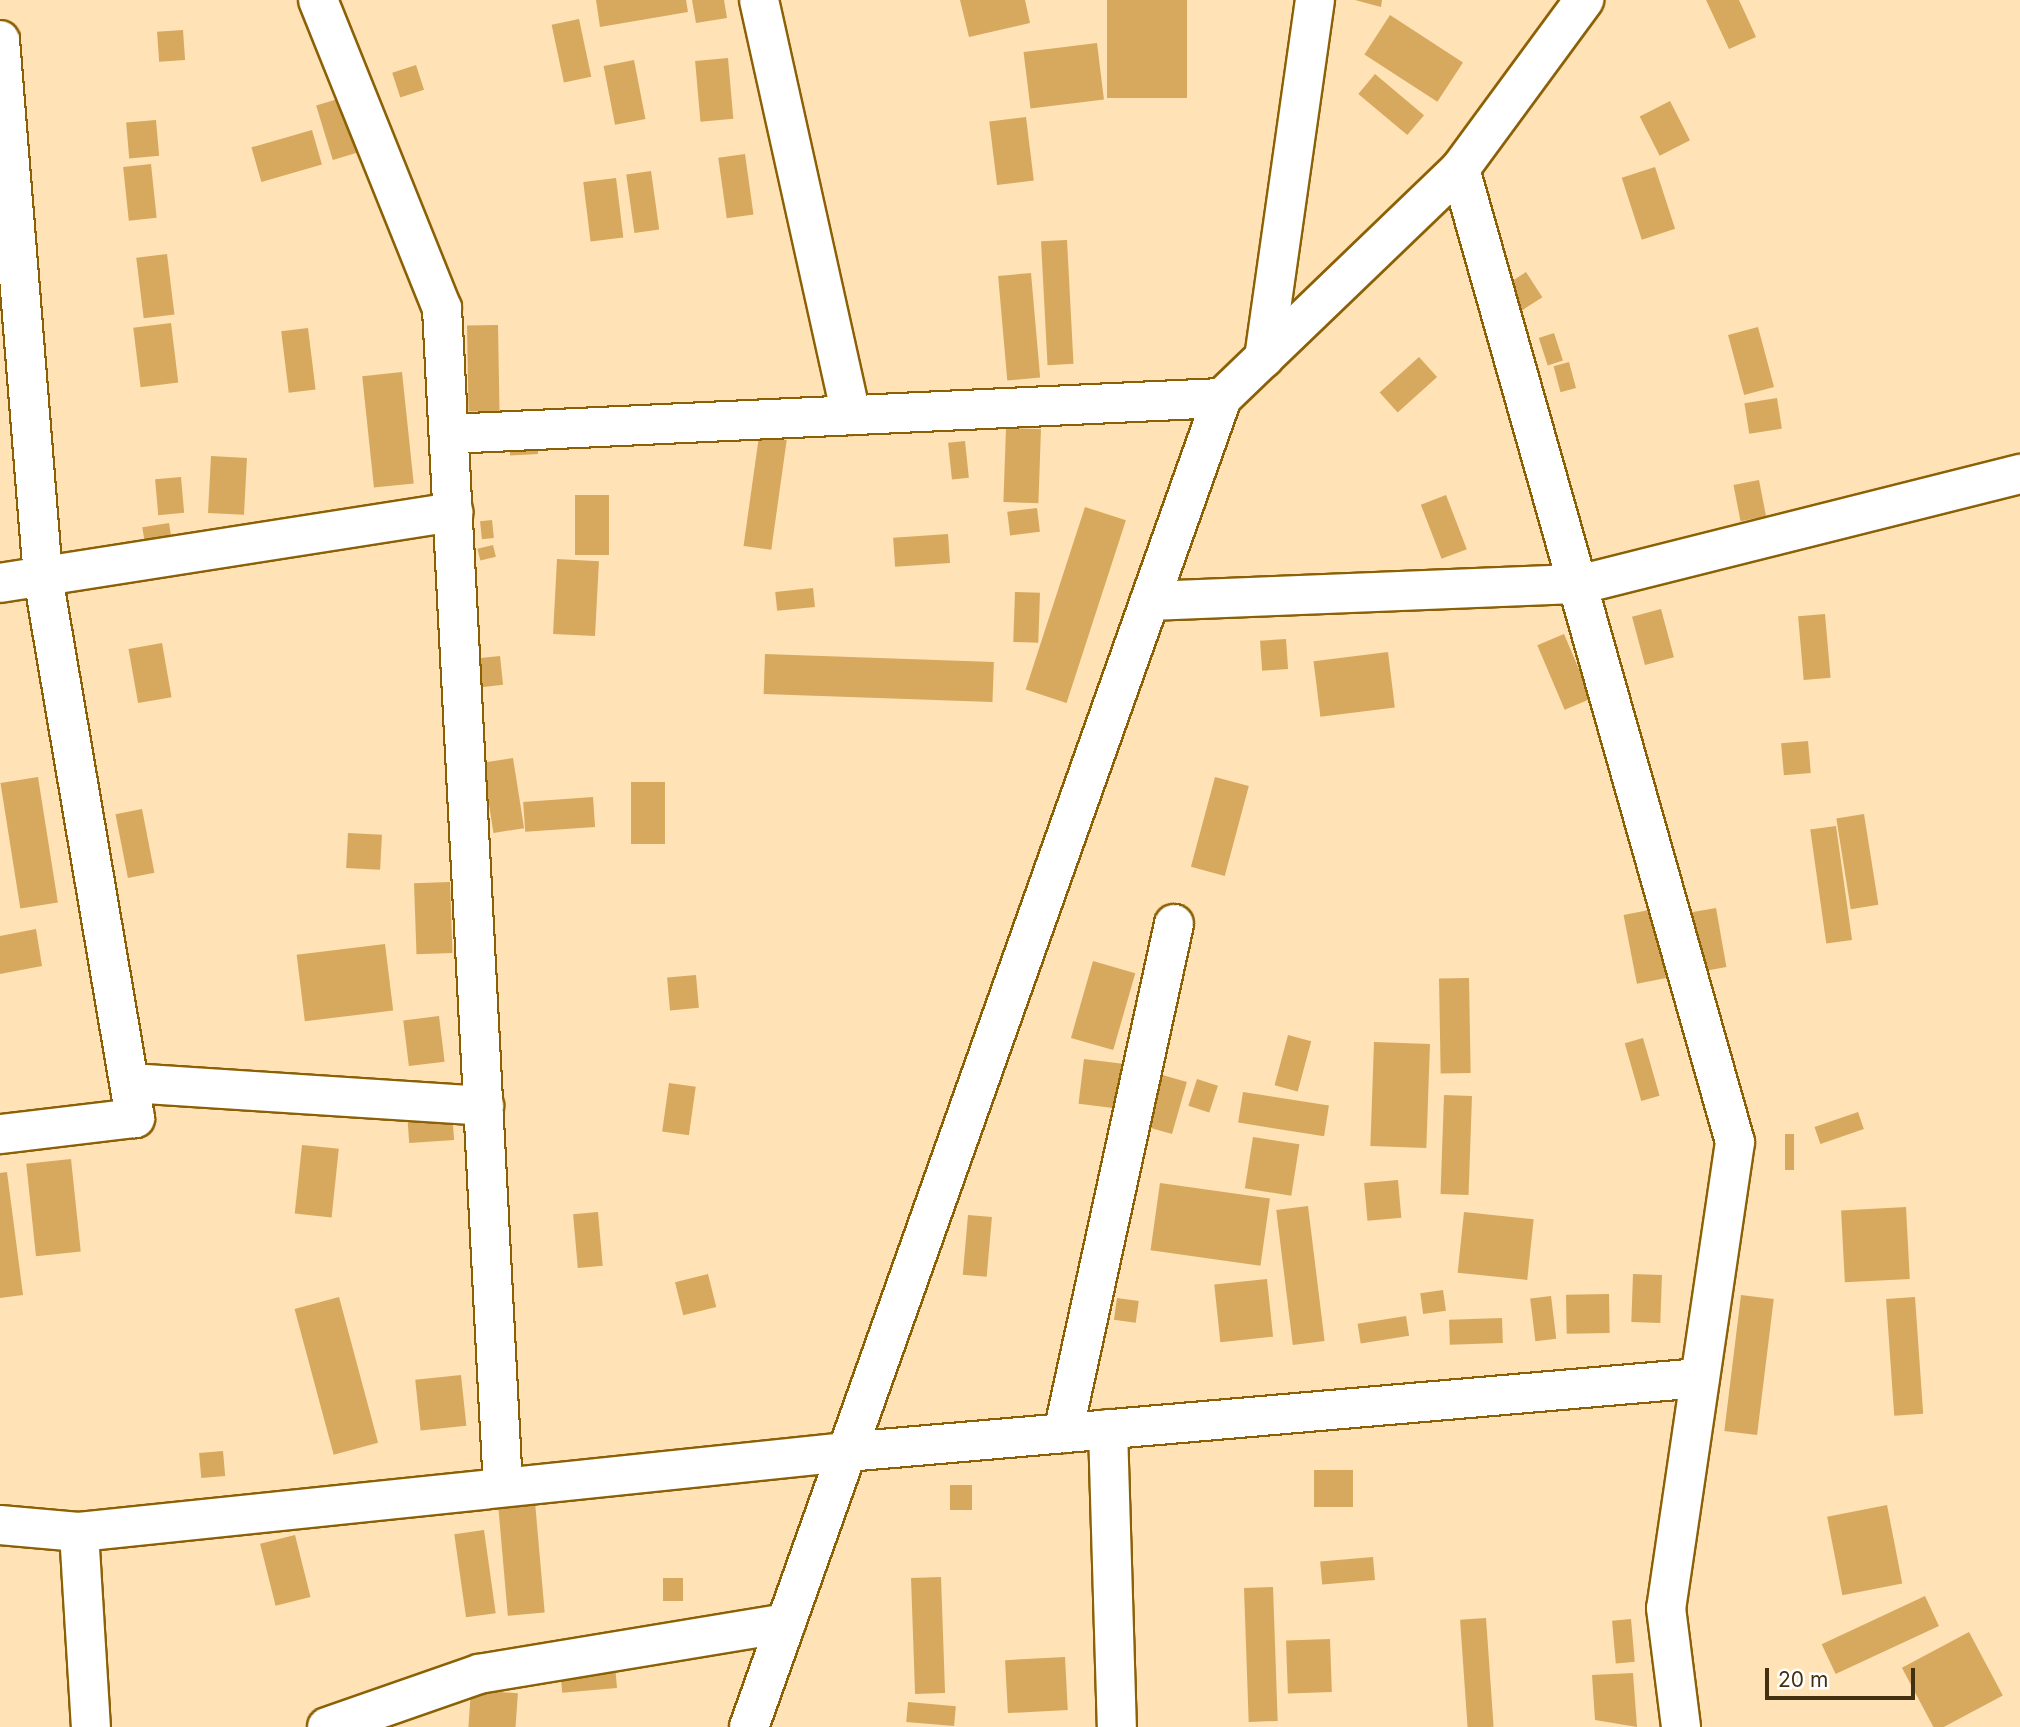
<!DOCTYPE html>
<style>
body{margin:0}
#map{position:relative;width:2020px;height:1727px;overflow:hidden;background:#ffe2b6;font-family:Inter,sans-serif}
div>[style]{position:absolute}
.building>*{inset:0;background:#d7a95e;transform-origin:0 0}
.roads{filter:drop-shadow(2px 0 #8c6106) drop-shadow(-2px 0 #8c6106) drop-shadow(0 2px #8c6106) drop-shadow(0 -2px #8c6106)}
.minor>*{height:38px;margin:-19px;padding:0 19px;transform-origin:19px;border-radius:19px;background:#fff}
span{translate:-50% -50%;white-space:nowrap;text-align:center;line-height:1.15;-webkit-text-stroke:6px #fff;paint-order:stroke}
.scale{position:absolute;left:1765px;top:1668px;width:150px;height:32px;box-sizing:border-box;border:4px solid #433010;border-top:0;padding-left:9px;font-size:21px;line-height:24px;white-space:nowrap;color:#433010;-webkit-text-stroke:5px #fff;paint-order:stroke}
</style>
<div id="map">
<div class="building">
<div style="clip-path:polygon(596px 0,686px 0,688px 12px,600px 27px)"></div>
<div style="clip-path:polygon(692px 0,724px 0,727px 18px,696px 23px)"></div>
<div style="clip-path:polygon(960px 0,1025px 0,1030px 23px,969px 37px)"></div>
<div style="left:1107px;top:0;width:80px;height:98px"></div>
<div style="clip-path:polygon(1355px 0,1382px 0,1381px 7px)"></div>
<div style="clip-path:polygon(1706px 0,1739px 0,1756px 37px,1729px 49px)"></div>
<div style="left:1390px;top:15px;width:87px;height:47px;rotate:33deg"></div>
<div style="left:579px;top:19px;width:59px;height:28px;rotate:78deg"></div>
<div style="left:183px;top:30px;width:30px;height:26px;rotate:86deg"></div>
<div style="left:1097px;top:43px;width:57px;height:74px;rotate:83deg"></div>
<div style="left:728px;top:58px;width:61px;height:33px;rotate:85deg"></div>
<div style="left:634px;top:60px;width:60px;height:31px;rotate:79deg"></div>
<div style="left:416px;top:65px;width:26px;height:25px;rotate:72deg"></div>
<div style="left:1375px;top:74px;width:64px;height:26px;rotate:40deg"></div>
<div style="left:341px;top:98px;width:57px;height:26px;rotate:73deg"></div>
<div style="left:1670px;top:101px;width:44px;height:34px;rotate:63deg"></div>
<div style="left:1026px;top:117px;width:64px;height:37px;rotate:83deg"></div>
<div style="left:156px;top:120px;width:36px;height:30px;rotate:85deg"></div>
<div style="left:312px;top:130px;width:36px;height:63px;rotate:74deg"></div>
<div style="left:745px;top:154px;width:61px;height:27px;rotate:82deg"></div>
<div style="left:151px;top:164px;width:54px;height:28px;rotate:84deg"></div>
<div style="left:1655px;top:167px;width:65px;height:35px;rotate:72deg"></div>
<div style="left:651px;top:171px;width:59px;height:25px;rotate:82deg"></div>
<div style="left:616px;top:178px;width:60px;height:33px;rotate:83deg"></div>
<div style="left:1067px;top:240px;width:124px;height:26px;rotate:87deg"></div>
<div style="left:167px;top:254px;width:61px;height:31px;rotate:83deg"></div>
<div style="left:1526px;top:272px;width:30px;height:26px;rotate:57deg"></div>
<div style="left:1031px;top:273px;width:105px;height:33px;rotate:85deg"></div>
<div style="left:171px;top:323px;width:60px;height:38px;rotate:83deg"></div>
<div style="left:498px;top:325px;width:86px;height:31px;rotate:89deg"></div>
<div style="left:1758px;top:327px;width:62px;height:31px;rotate:75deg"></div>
<div style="left:308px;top:328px;width:62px;height:27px;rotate:83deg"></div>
<div style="left:1554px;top:333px;width:29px;height:16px;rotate:72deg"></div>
<div style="left:1419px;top:357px;width:27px;height:53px;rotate:48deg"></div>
<div style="left:1569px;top:362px;width:27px;height:16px;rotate:75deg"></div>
<div style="left:402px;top:372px;width:112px;height:40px;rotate:84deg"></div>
<div style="left:1777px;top:398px;width:31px;height:33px;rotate:81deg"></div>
<div style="left:1006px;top:428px;width:35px;height:74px;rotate:2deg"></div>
<div style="left:537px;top:434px;width:20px;height:28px;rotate:87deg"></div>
<div style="left:759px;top:436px;width:28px;height:111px;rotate:8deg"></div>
<div style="left:965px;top:441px;width:37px;height:17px;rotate:84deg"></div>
<div style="left:211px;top:456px;width:36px;height:57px;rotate:3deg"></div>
<div style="left:181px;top:477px;width:36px;height:26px;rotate:85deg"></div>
<div style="left:1759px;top:480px;width:37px;height:26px;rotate:79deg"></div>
<div style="left:575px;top:495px;width:34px;height:60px"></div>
<div style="left:1446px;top:495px;width:58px;height:27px;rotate:69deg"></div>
<div style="left:1085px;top:507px;width:43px;height:192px;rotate:18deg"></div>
<div style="left:1037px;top:508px;width:24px;height:30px;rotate:83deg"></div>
<div style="left:492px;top:520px;width:18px;height:12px;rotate:84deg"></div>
<div style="left:169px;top:523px;width:30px;height:27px;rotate:81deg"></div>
<div style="left:948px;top:534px;width:29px;height:55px;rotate:86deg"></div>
<div style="left:493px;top:545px;width:12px;height:16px;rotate:76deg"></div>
<div style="left:557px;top:559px;width:42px;height:75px;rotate:3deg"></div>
<div style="left:813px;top:588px;width:19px;height:38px;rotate:84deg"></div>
<div style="left:1015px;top:592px;width:25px;height:50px;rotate:2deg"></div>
<div style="left:1661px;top:609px;width:50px;height:30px;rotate:75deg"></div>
<div style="left:1825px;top:614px;width:64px;height:27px;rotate:85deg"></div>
<div style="left:1564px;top:634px;width:70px;height:29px;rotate:67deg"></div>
<div style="left:1286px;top:639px;width:30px;height:26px;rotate:86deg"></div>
<div style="left:162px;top:643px;width:55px;height:34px;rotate:80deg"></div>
<div style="left:1388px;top:652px;width:56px;height:75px;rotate:83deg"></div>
<div style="left:765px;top:654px;width:229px;height:40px;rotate:2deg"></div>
<div style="left:500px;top:656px;width:29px;height:22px;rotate:84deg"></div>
<div style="left:1808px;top:741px;width:32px;height:27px;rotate:85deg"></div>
<div style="left:513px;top:758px;width:71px;height:31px;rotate:81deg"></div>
<div style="left:38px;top:777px;width:127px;height:38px;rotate:81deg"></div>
<div style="left:1215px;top:777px;width:35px;height:93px;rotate:15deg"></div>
<div style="left:631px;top:782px;width:34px;height:62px"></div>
<div style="left:593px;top:797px;width:30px;height:70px;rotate:86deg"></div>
<div style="left:142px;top:809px;width:65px;height:27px;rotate:79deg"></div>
<div style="left:1864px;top:814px;width:92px;height:28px;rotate:81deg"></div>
<div style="left:1836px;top:826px;width:115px;height:26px;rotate:82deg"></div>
<div style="left:348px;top:833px;width:34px;height:35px;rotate:3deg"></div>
<div style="left:450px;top:882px;width:71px;height:36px;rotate:88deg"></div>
<div style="left:1716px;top:908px;width:60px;height:25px;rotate:80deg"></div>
<div style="left:1654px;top:909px;width:70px;height:31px;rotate:79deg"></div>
<div style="clip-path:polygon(36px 929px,42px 966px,0 974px,0 936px)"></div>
<div style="left:385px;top:944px;width:67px;height:89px;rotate:83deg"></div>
<div style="left:1093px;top:961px;width:44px;height:80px;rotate:16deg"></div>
<div style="left:696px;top:975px;width:33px;height:29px;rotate:85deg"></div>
<div style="left:1469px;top:978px;width:95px;height:30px;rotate:89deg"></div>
<div style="left:439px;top:1016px;width:46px;height:36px;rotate:83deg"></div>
<div style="left:1288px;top:1035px;width:24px;height:52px;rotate:15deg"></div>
<div style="left:1643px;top:1038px;width:60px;height:19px;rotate:74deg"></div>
<div style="left:1374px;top:1042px;width:56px;height:104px;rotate:2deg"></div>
<div style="left:1084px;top:1059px;width:39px;height:45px;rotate:7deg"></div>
<div style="left:1159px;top:1074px;width:29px;height:54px;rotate:16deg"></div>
<div style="left:1197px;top:1079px;width:22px;height:28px;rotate:18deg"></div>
<div style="left:669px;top:1083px;width:27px;height:49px;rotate:8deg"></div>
<div style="left:1243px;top:1092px;width:87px;height:31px;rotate:9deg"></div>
<div style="left:1444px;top:1095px;width:28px;height:99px;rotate:2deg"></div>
<div style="left:452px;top:1110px;width:30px;height:45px;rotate:86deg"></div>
<div style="left:1858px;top:1112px;width:18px;height:46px;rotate:71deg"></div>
<div style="left:1785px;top:1134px;width:9px;height:36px"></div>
<div style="left:1253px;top:1137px;width:47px;height:52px;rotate:9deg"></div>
<div style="left:302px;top:1145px;width:37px;height:69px;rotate:6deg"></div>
<div style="left:71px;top:1159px;width:93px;height:45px;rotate:84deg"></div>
<div style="clip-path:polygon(7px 1172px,23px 1295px,0 1298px,0 1173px)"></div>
<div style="left:1398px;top:1180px;width:38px;height:34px;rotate:85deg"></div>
<div style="left:1160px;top:1183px;width:111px;height:68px;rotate:8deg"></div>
<div style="left:1308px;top:1206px;width:136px;height:32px;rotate:83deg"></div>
<div style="left:1906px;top:1207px;width:72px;height:65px;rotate:87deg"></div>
<div style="left:598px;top:1212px;width:54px;height:25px;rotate:85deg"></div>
<div style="left:1464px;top:1212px;width:70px;height:61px;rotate:6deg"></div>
<div style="left:968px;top:1215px;width:24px;height:60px;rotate:5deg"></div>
<div style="left:708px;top:1274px;width:34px;height:34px;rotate:76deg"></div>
<div style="left:1633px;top:1274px;width:29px;height:48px;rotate:2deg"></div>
<div style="left:1267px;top:1279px;width:58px;height:53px;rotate:84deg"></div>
<div style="left:1443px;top:1290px;width:21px;height:23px;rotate:82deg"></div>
<div style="left:1609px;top:1294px;width:39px;height:43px;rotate:89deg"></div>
<div style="left:1741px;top:1295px;width:33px;height:137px;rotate:7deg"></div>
<div style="left:1551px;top:1296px;width:43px;height:21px;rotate:83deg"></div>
<div style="left:339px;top:1297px;width:151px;height:46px;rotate:75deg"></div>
<div style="left:1915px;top:1297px;width:117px;height:29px;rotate:86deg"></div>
<div style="left:1117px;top:1298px;width:22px;height:22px;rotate:8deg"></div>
<div style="left:1406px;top:1316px;width:20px;height:49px;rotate:81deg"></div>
<div style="left:1502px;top:1318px;width:25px;height:53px;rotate:88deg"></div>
<div style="left:461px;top:1375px;width:51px;height:46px;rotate:84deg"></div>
<div style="left:223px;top:1451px;width:25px;height:24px;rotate:85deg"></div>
<div style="left:1314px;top:1470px;width:39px;height:37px"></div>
<div style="left:950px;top:1485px;width:22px;height:25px"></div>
<div style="left:535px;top:1502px;width:111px;height:37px;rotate:85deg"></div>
<div style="left:1887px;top:1505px;width:80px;height:61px;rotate:79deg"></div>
<div style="left:484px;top:1530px;width:84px;height:30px;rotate:82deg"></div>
<div style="left:295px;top:1535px;width:64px;height:36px;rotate:76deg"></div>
<div style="left:1373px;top:1557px;width:23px;height:53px;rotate:85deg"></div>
<div style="left:941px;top:1577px;width:116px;height:30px;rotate:88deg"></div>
<div style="left:663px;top:1578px;width:20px;height:23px"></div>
<div style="left:1273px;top:1587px;width:134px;height:29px;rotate:88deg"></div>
<div style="left:1925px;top:1596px;width:33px;height:114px;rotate:65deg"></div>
<div style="left:1486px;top:1618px;width:109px;height:26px;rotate:86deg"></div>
<div style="left:1631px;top:1619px;width:43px;height:19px;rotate:85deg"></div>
<div style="left:1969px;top:1632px;width:72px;height:76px;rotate:62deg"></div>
<div style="left:1330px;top:1639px;width:53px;height:44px;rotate:88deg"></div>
<div style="left:1065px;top:1657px;width:53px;height:60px;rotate:87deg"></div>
<div style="left:615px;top:1665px;width:23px;height:55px;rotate:85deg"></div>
<div style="clip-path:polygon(1633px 1673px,1637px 1727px,1595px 1720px,1592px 1675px)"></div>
<div style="left:471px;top:1690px;width:47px;height:37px;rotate:4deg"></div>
<div style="left:908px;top:1702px;width:48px;height:20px;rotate:5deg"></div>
</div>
<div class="roads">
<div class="minor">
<div style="left:318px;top:0;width:332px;rotate:68.1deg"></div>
<div style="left:442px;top:308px;width:1181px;rotate:87.04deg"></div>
<div style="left:759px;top:0;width:425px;rotate:77.5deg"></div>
<div style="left:0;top:40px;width:539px;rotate:85.42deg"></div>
<div style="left:43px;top:577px;width:549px;rotate:80.35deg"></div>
<div style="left:135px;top:1118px;width:136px;rotate:173.2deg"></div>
<div style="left:1460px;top:169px;width:1011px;rotate:74.22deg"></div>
<div style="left:1735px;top:1142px;width:471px;rotate:98.4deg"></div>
<div style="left:1666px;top:1608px;width:120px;rotate:82.8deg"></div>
<div style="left:1264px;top:358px;width:362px;rotate:-81.9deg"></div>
<div style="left:449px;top:434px;width:774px;rotate:-2.67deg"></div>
<div style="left:0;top:583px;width:459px;rotate:-8.9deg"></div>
<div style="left:1150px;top:601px;width:432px;rotate:-2.3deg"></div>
<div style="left:1582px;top:584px;width:452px;rotate:-14.1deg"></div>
<div style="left:130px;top:1083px;width:355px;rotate:3.7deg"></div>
<div style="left:1108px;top:1429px;width:298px;rotate:88.3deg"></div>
<div style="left:1063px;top:1433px;width:521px;rotate:-77.7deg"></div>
<div style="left:0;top:1525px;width:79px;rotate:5.1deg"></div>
<div style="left:79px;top:1532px;width:772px;rotate:-5.95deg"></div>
<div style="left:847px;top:1452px;width:856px;rotate:-4.96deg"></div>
<div style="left:79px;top:1532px;width:195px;rotate:86.5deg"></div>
<div style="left:327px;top:1727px;width:161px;rotate:-19.2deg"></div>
<div style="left:479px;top:1674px;width:311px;rotate:-9.4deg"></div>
<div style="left:749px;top:1727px;width:1411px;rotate:-70.41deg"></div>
<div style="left:1222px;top:398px;width:330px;rotate:-43.9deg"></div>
<div style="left:1460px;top:169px;width:210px;rotate:-53.7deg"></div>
</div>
</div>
<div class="scale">20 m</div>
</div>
